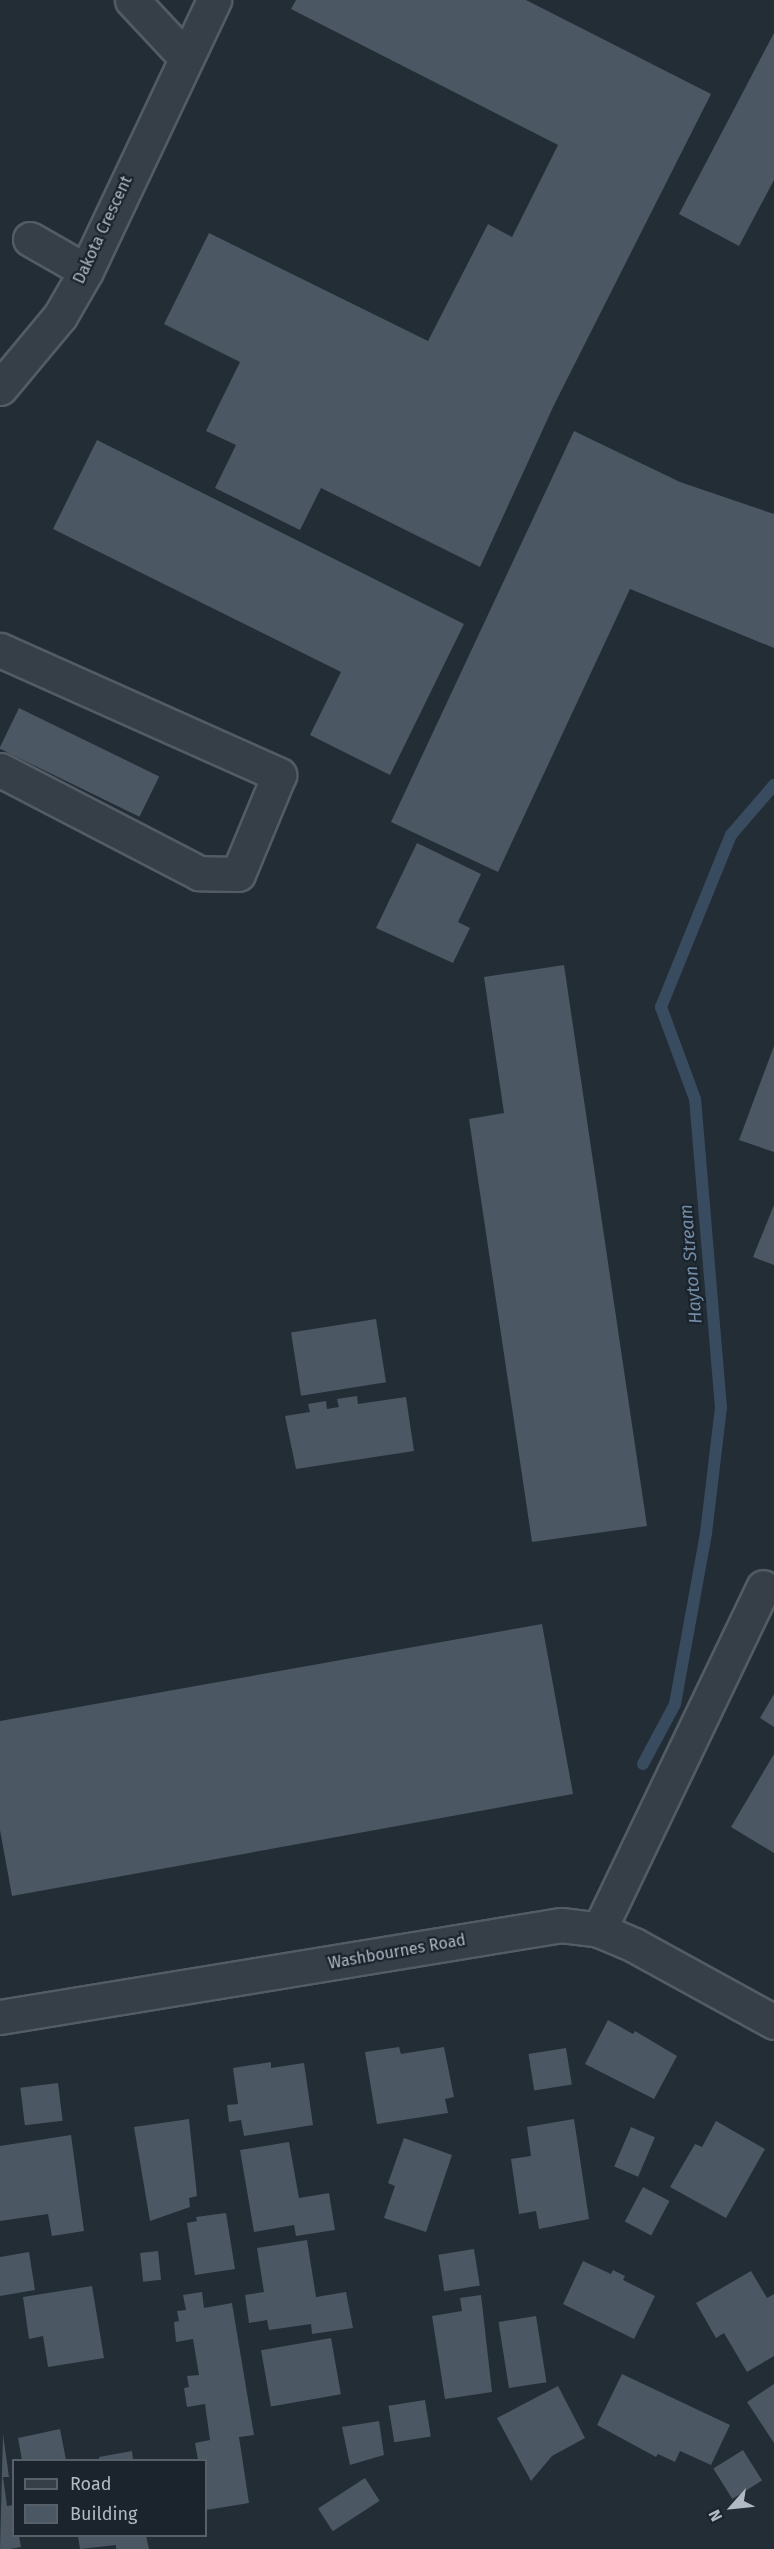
<!DOCTYPE html>
<style>
body{margin:0}
#map{position:relative;width:774px;height:2549px;overflow:hidden;background:#222d36;font-family:"Fira Sans",sans-serif}
div>[style]{position:absolute}
.stream>*{height:12px;margin:-6px;padding:0 6px;transform-origin:6px;border-radius:6px;background:#394c5f}
.building>*{inset:0;background:#4b5762;transform-origin:0 0}
.roads{filter:drop-shadow(2px 0 #535c65) drop-shadow(-2px 0 #535c65) drop-shadow(0 2px #535c65) drop-shadow(0 -2px #535c65)}
.minor>*{height:33px;margin:-16.5px;padding:0 16.5px;transform-origin:16.5px;border-radius:16.5px;background:#363e47}
span{translate:-50% -50%;white-space:nowrap;text-align:center;line-height:1.15;-webkit-text-stroke:4.5px #1b232c;paint-order:stroke}
.street-label{font-size:16px;color:#b0b9c4}
.water-label{font-size:18px;color:#738ca5;font-style:italic}
.legend{position:absolute;left:12px;top:2459px;width:195px;height:78px;box-sizing:border-box;background:#1b232c;border:2px solid #575f69;margin:0;padding:8px 10px;list-style:none;font-size:18px;color:#b0b9c4}
.legend li{display:flex;align-items:center;gap:12px;height:30px}
.legend b{width:30px;border:2px solid #575f69}
.north{position:absolute;left:702px;top:2477px;width:60px;height:60px;-webkit-text-stroke:4px #1b232c;paint-order:stroke;rotate:243deg;font-size:16px;font-weight:700;line-height:24px;text-align:center;color:#b0b9c4}
.north::after{content:'';display:block;margin:auto;width:21px;height:27px;background:#b0b9c4;clip-path:polygon(50% 0,100% 100%,50% 72%,0 100%)}
</style>
<div id="map">
<div class="stream">
<div style="left:643px;top:1764px;width:68px;rotate:-61.9deg"></div>
<div style="left:675px;top:1704px;width:174px;rotate:-79.7deg"></div>
<div style="left:706px;top:1533px;width:126px;rotate:-83.2deg"></div>
<div style="left:721px;top:1408px;width:310px;rotate:-94.8deg"></div>
<div style="left:695px;top:1099px;width:98px;rotate:-110.3deg"></div>
<div style="left:661px;top:1007px;width:186px;rotate:-67.9deg"></div>
<div style="left:731px;top:835px;width:66px;rotate:-49.3deg"></div>
</div>
<div class="building">
<div style="clip-path:polygon(296px 0,526px 0,711px 94px,554px 405px,480px 567px,321px 488px,300px 530px,215px 488px,236px 445px,206px 431px,240px 362px,164px 324px,209px 233px,428px 341px,488px 224px,512px 237px,558px 145px,291px 9px)"></div>
<div style="clip-path:polygon(774px 33px,774px 180px,739px 246px,679px 214px)"></div>
<div style="clip-path:polygon(574px 431px,680px 482px,774px 514px,774px 648px,630px 589px,498px 872px,391px 822px)"></div>
<div style="clip-path:polygon(97px 440px,464px 624px,390px 775px,310px 735px,341px 672px,53px 529px)"></div>
<div style="left:19px;top:708px;width:156px;height:45px;rotate:26deg"></div>
<div style="clip-path:polygon(417px 843px,481px 874px,458px 922px,470px 928px,453px 963px,376px 928px)"></div>
<div style="clip-path:polygon(564px 965px,647px 1526px,532px 1542px,469px 1119px,504px 1113px,484px 977px)"></div>
<div style="clip-path:polygon(774px 1046px,774px 1152px,739px 1140px)"></div>
<div style="clip-path:polygon(774px 1205px,774px 1265px,753px 1257px)"></div>
<div style="left:376px;top:1319px;width:64px;height:86px;rotate:81deg"></div>
<div style="clip-path:polygon(357px 1396px,358px 1404px,406px 1397px,414px 1451px,296px 1469px,285px 1416px,310px 1412px,308px 1404px,326px 1401px,327px 1409px,339px 1407px,337px 1399px)"></div>
<div style="clip-path:polygon(542px 1624px,573px 1794px,12px 1896px,0 1830px,0 1721px)"></div>
<div style="clip-path:polygon(774px 1694px,774px 1727px,760px 1718px)"></div>
<div style="clip-path:polygon(774px 1754px,774px 1853px,731px 1827px)"></div>
<div style="clip-path:polygon(608px 2020px,633px 2034px,635px 2031px,677px 2056px,654px 2099px,585px 2064px)"></div>
<div style="clip-path:polygon(399px 2047px,401px 2054px,444px 2047px,454px 2097px,445px 2099px,448px 2113px,377px 2124px,365px 2052px)"></div>
<div style="left:566px;top:2048px;width:37px;height:38px;rotate:81deg"></div>
<div style="clip-path:polygon(271px 2062px,271px 2068px,304px 2063px,313px 2125px,244px 2136px,241px 2120px,229px 2122px,227px 2105px,238px 2104px,233px 2068px)"></div>
<div style="left:58px;top:2083px;width:38px;height:38px;rotate:83deg"></div>
<div style="clip-path:polygon(189px 2119px,197px 2196px,189px 2198px,190px 2207px,150px 2221px,134px 2127px)"></div>
<div style="clip-path:polygon(574px 2119px,589px 2219px,539px 2229px,536px 2211px,519px 2214px,511px 2159px,531px 2156px,527px 2127px)"></div>
<div style="clip-path:polygon(716px 2121px,765px 2149px,726px 2218px,670px 2187px,695px 2144px,702px 2147px)"></div>
<div style="left:631px;top:2127px;width:26px;height:43px;rotate:23deg"></div>
<div style="clip-path:polygon(71px 2135px,84px 2231px,52px 2236px,48px 2214px,0 2221px,0 2146px)"></div>
<div style="clip-path:polygon(404px 2138px,452px 2155px,426px 2232px,384px 2218px,395px 2186px,388px 2183px)"></div>
<div style="clip-path:polygon(289px 2142px,299px 2198px,329px 2193px,335px 2230px,296px 2236px,294px 2225px,254px 2232px,240px 2150px)"></div>
<div style="left:643px;top:2187px;width:30px;height:39px;rotate:28deg"></div>
<div style="clip-path:polygon(226px 2213px,235px 2269px,195px 2275px,187px 2223px,197px 2221px,196px 2217px)"></div>
<div style="clip-path:polygon(307px 2240px,316px 2297px,346px 2292px,353px 2328px,312px 2334px,311px 2324px,269px 2330px,267px 2320px,249px 2323px,245px 2295px,264px 2292px,257px 2248px)"></div>
<div style="left:474px;top:2249px;width:37px;height:36px;rotate:81deg"></div>
<div style="left:158px;top:2251px;width:29px;height:18px;rotate:84deg"></div>
<div style="clip-path:polygon(29px 2252px,35px 2290px,0 2296px,0 2257px)"></div>
<div style="clip-path:polygon(583px 2261px,611px 2274px,613px 2270px,625px 2276px,623px 2280px,655px 2296px,634px 2339px,563px 2304px)"></div>
<div style="clip-path:polygon(751px 2271px,767px 2298px,774px 2294px,774px 2356px,747px 2372px,724px 2333px,716px 2338px,696px 2303px)"></div>
<div style="clip-path:polygon(92px 2286px,104px 2358px,48px 2367px,43px 2336px,29px 2339px,23px 2297px)"></div>
<div style="clip-path:polygon(202px 2292px,204px 2308px,232px 2303px,254px 2435px,239px 2437px,249px 2503px,206px 2510px,206px 2460px,198px 2460px,195px 2443px,210px 2440px,205px 2404px,187px 2407px,184px 2388px,189px 2387px,187px 2376px,199px 2375px,193px 2339px,176px 2342px,174px 2322px,179px 2321px,177px 2311px,186px 2310px,183px 2295px)"></div>
<div style="clip-path:polygon(481px 2295px,492px 2392px,445px 2399px,432px 2316px,462px 2311px,460px 2298px)"></div>
<div style="left:536px;top:2316px;width:67px;height:38px;rotate:81deg"></div>
<div style="left:331px;top:2338px;width:57px;height:71px;rotate:80deg"></div>
<div style="clip-path:polygon(622px 2374px,730px 2425px,711px 2465px,680px 2451px,675px 2462px,658px 2454px,656px 2457px,597px 2425px)"></div>
<div style="clip-path:polygon(774px 2384px,774px 2443px,747px 2402px)"></div>
<div style="clip-path:polygon(558px 2386px,585px 2438px,552px 2456px,531px 2481px,497px 2418px)"></div>
<div style="left:425px;top:2400px;width:37px;height:37px;rotate:81deg"></div>
<div style="clip-path:polygon(379px 2421px,384px 2455px,350px 2465px,342px 2427px)"></div>
<div style="clip-path:polygon(60px 2429px,66px 2460px,22px 2460px,18px 2438px)"></div>
<div style="clip-path:polygon(3px 2434px,9px 2477px,3px 2477px,7px 2506px,14px 2505px,14px 2536px,19px 2536px,21px 2547px,10px 2549px,0 2549px)"></div>
<div style="left:743px;top:2450px;width:36px;height:35px;rotate:58deg"></div>
<div style="clip-path:polygon(132px 2451px,133px 2460px,99px 2460px,99px 2457px)"></div>
<div style="left:365px;top:2478px;width:27px;height:56px;rotate:57deg"></div>
<div style="clip-path:polygon(78px 2536px,146px 2536px,149px 2549px,116px 2549px,116px 2545px,80px 2549px)"></div>
</div>
<div class="roads">
<div class="minor">
<div style="left:132px;top:0;width:79px;rotate:47deg"></div>
<div style="left:30px;top:239px;width:64px;rotate:29.7deg"></div>
<div style="left:0;top:388px;width:94px;rotate:-50.2deg"></div>
<div style="left:60px;top:316px;width:52px;rotate:-60deg"></div>
<div style="left:86px;top:271px;width:300px;rotate:-64.7deg"></div>
<div style="left:0;top:650px;width:306px;rotate:24.1deg"></div>
<div style="left:279px;top:775px;width:107px;rotate:112.5deg"></div>
<div style="left:238px;top:874px;width:39px;rotate:-179deg"></div>
<div style="left:199px;top:873px;width:224px;rotate:-152.6deg"></div>
<div style="left:599px;top:1930px;width:380px;rotate:-64.4deg"></div>
<div style="left:0;top:2017px;width:568px;rotate:-9.31deg"></div>
<div style="left:561px;top:1925px;width:38px;rotate:7deg"></div>
<div style="left:599px;top:1930px;width:38px;rotate:23deg"></div>
<div style="left:634px;top:1945px;width:160px;rotate:28.8deg"></div>
</div>
</div>
<div class="street-label">
<span style="left:103px;top:230px;rotate:-65deg">Dakota Crescent</span>
<span style="left:397px;top:1952px;rotate:-10deg">Washbournes Road</span>
</div>
<div class="water-label">
<span style="left:691px;top:1264px;rotate:-95deg">Hayton Stream</span>
</div>
<ul class="legend">
<li><b style="height:8px;background:#363e47"></b>Road</li>
<li><b style="height:16px;background:#4b5762"></b>Building</li>
</ul>
<div class="north">N</div>
</div>
